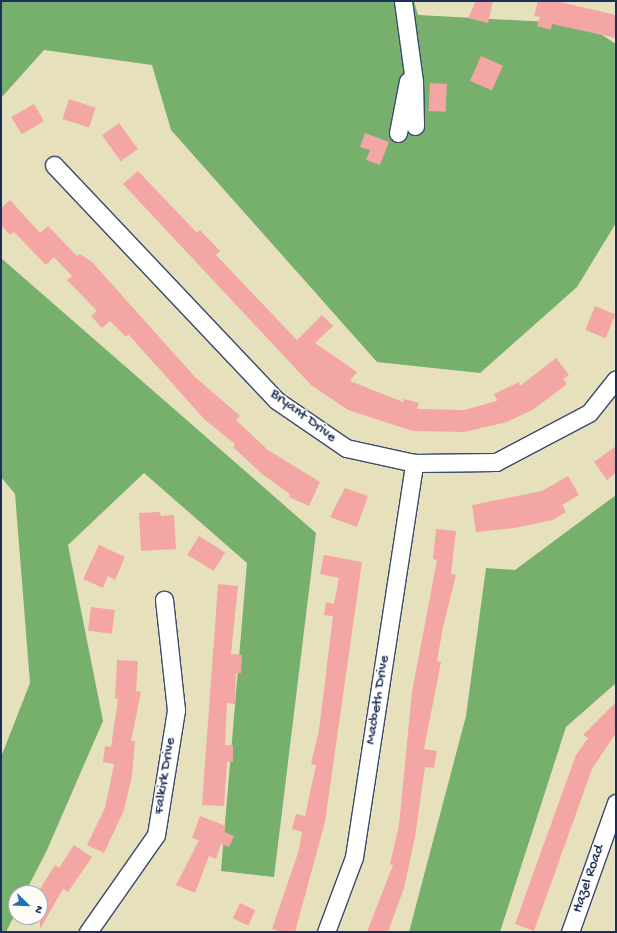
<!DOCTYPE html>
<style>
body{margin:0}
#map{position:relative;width:617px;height:933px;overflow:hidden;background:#e7e0bd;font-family:"Gochi Hand",sans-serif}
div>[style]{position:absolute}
.forest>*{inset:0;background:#77af6d}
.building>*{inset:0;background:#f3a6a3;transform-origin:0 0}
.roads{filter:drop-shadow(1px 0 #3a4a6c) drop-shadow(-1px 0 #3a4a6c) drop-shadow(0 1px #3a4a6c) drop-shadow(0 -1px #3a4a6c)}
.minor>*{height:17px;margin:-8.5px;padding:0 8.5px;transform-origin:8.5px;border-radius:8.5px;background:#fff}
span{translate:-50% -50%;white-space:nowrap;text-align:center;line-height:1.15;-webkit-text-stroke:3px #fdfcf7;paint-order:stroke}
.street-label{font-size:15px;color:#1b2f5e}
.frame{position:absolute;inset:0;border:2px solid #1b2f5e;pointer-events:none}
.north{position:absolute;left:8px;top:885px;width:40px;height:40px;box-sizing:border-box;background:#fdfcf7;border:1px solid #a3aaba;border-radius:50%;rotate:113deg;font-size:11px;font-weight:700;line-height:16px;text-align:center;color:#1b2f5e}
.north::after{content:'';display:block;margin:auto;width:14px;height:18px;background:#1f6fb2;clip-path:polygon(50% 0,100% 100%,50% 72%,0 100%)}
</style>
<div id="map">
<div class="forest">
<div style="clip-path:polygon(1px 1px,414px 1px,418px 15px,585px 24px,616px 44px,616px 223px,577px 287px,480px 373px,377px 362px,171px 130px,152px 65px,44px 50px,1px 98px)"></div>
<div style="clip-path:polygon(1px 258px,316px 533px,274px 877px,221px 871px,247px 563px,144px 473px,68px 545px,103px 721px,47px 850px,25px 893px,16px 893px,16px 912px,6px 932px,1px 932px,1px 757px,30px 683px,15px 494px,1px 477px)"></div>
<div style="clip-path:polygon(616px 495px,616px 683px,566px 727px,500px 932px,409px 932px,466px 716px,486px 568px,515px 570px)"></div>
</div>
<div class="building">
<div style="clip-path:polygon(476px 1px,493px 1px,488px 23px,468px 18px)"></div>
<div style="clip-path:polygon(538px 1px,556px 1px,616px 15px,616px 38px,552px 24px,551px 30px,537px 26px,540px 17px,534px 16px)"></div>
<div style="left:481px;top:56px;width:24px;height:27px;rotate:24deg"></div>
<div style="left:430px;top:83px;width:17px;height:28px;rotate:3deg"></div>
<div style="left:69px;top:99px;width:28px;height:21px;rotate:18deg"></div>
<div style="left:34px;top:104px;width:20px;height:26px;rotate:60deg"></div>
<div style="left:119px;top:123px;width:32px;height:21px;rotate:54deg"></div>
<div style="clip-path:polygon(365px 133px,389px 142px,380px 165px,366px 160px,370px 150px,360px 147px)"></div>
<div style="clip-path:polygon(138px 171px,197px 233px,200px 230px,220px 251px,216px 255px,297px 340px,322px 315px,333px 326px,315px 343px,357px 372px,350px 381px,403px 402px,404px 399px,419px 403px,417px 409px,464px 410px,497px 401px,494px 394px,519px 382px,520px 386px,556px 358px,569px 375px,563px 379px,567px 384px,534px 409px,507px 422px,464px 432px,413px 431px,348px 410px,311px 385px,123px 184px)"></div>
<div style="clip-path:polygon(10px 200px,40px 233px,48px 226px,77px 256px,80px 254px,92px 262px,195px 377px,240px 416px,236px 420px,268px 450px,320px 482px,309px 506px,289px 497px,290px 494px,262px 474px,233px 447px,235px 444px,205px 420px,128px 334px,126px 337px,110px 321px,102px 328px,91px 316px,97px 311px,67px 280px,72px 276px,54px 257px,46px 265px,14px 232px,10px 235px,1px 225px,1px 208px)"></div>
<div style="left:595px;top:306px;width:22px;height:26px;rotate:22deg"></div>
<div style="clip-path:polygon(616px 446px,616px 473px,607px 480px,594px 462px)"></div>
<div style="clip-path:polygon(568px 476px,579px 495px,562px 505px,566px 512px,553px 520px,515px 528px,476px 532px,472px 505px,542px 491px)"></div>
<div style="clip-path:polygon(345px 488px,368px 496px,357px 527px,330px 517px)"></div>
<div style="clip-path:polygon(160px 512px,161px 516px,174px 515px,176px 549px,141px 551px,139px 513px)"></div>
<div style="clip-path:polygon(436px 529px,456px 531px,451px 574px,456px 575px,443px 627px,437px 661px,441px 662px,424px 749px,437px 751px,434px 768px,425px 767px,415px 837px,404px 888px,388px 932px,367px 932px,393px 865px,390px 864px,399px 825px,412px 692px,437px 560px,433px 559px)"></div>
<div style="left:199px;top:536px;width:31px;height:22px;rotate:32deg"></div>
<div style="clip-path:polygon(99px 545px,125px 557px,115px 580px,108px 576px,103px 588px,83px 579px)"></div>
<div style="clip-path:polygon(324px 555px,362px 562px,325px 822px,295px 932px,282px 932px,272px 929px,299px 850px,302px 832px,292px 829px,296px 814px,305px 816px,316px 765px,311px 764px,319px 730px,333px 616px,324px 615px,326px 602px,334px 604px,339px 578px,320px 574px)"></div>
<div style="clip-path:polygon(218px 584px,238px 586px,231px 654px,242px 655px,241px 673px,236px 673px,235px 704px,227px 703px,225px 745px,233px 745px,233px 762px,227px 762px,224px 806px,202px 805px)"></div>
<div style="left:91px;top:607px;width:24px;height:24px;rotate:7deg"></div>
<div style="clip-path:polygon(117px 660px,138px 661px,136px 691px,141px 692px,131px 741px,135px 741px,132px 776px,124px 810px,104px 853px,87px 845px,105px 808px,114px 764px,103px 762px,105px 746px,111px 747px,118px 699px,115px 699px)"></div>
<div style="clip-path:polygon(616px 702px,616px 733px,592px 769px,534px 931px,515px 924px,576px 755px,588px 738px,583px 735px)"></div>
<div style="clip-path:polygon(200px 816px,226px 826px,224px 832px,234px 836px,229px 847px,221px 844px,216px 859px,209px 856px,195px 893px,176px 885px,199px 840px,192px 838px)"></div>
<div style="clip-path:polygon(74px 845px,92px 857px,68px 892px,63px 889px,40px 929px,40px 889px,55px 865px,59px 868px)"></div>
<div style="left:240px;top:903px;width:17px;height:17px;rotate:25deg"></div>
</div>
<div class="roads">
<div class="minor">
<div style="left:403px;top:1px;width:81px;rotate:82.2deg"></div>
<div style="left:414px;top:81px;width:45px;rotate:88.7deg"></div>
<div style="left:398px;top:133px;width:53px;rotate:-79.1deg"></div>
<div style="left:54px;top:165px;width:323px;rotate:46.6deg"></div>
<div style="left:276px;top:400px;width:85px;rotate:34.4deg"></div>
<div style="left:346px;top:448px;width:70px;rotate:12.4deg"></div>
<div style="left:414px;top:463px;width:82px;rotate:-0.7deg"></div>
<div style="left:496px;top:462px;width:105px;rotate:-27.8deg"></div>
<div style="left:589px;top:413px;width:43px;rotate:-51.5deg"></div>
<div style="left:88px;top:932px;width:118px;rotate:-55deg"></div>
<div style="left:156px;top:835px;width:127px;rotate:-80.9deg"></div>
<div style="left:176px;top:710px;width:111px;rotate:-96.2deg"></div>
<div style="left:326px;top:932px;width:80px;rotate:-69.5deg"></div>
<div style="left:354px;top:857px;width:399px;rotate:-81.3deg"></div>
<div style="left:570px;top:932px;width:137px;rotate:-70.4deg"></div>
</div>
</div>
<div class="street-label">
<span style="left:303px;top:416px;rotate:37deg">Bryant Drive</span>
<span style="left:378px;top:700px;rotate:-81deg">Macbeth Drive</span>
<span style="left:165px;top:776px;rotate:-81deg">Falkirk Drive</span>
<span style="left:589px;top:879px;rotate:-71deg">Hazel Road</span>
</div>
<div class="frame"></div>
<div class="north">N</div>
</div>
